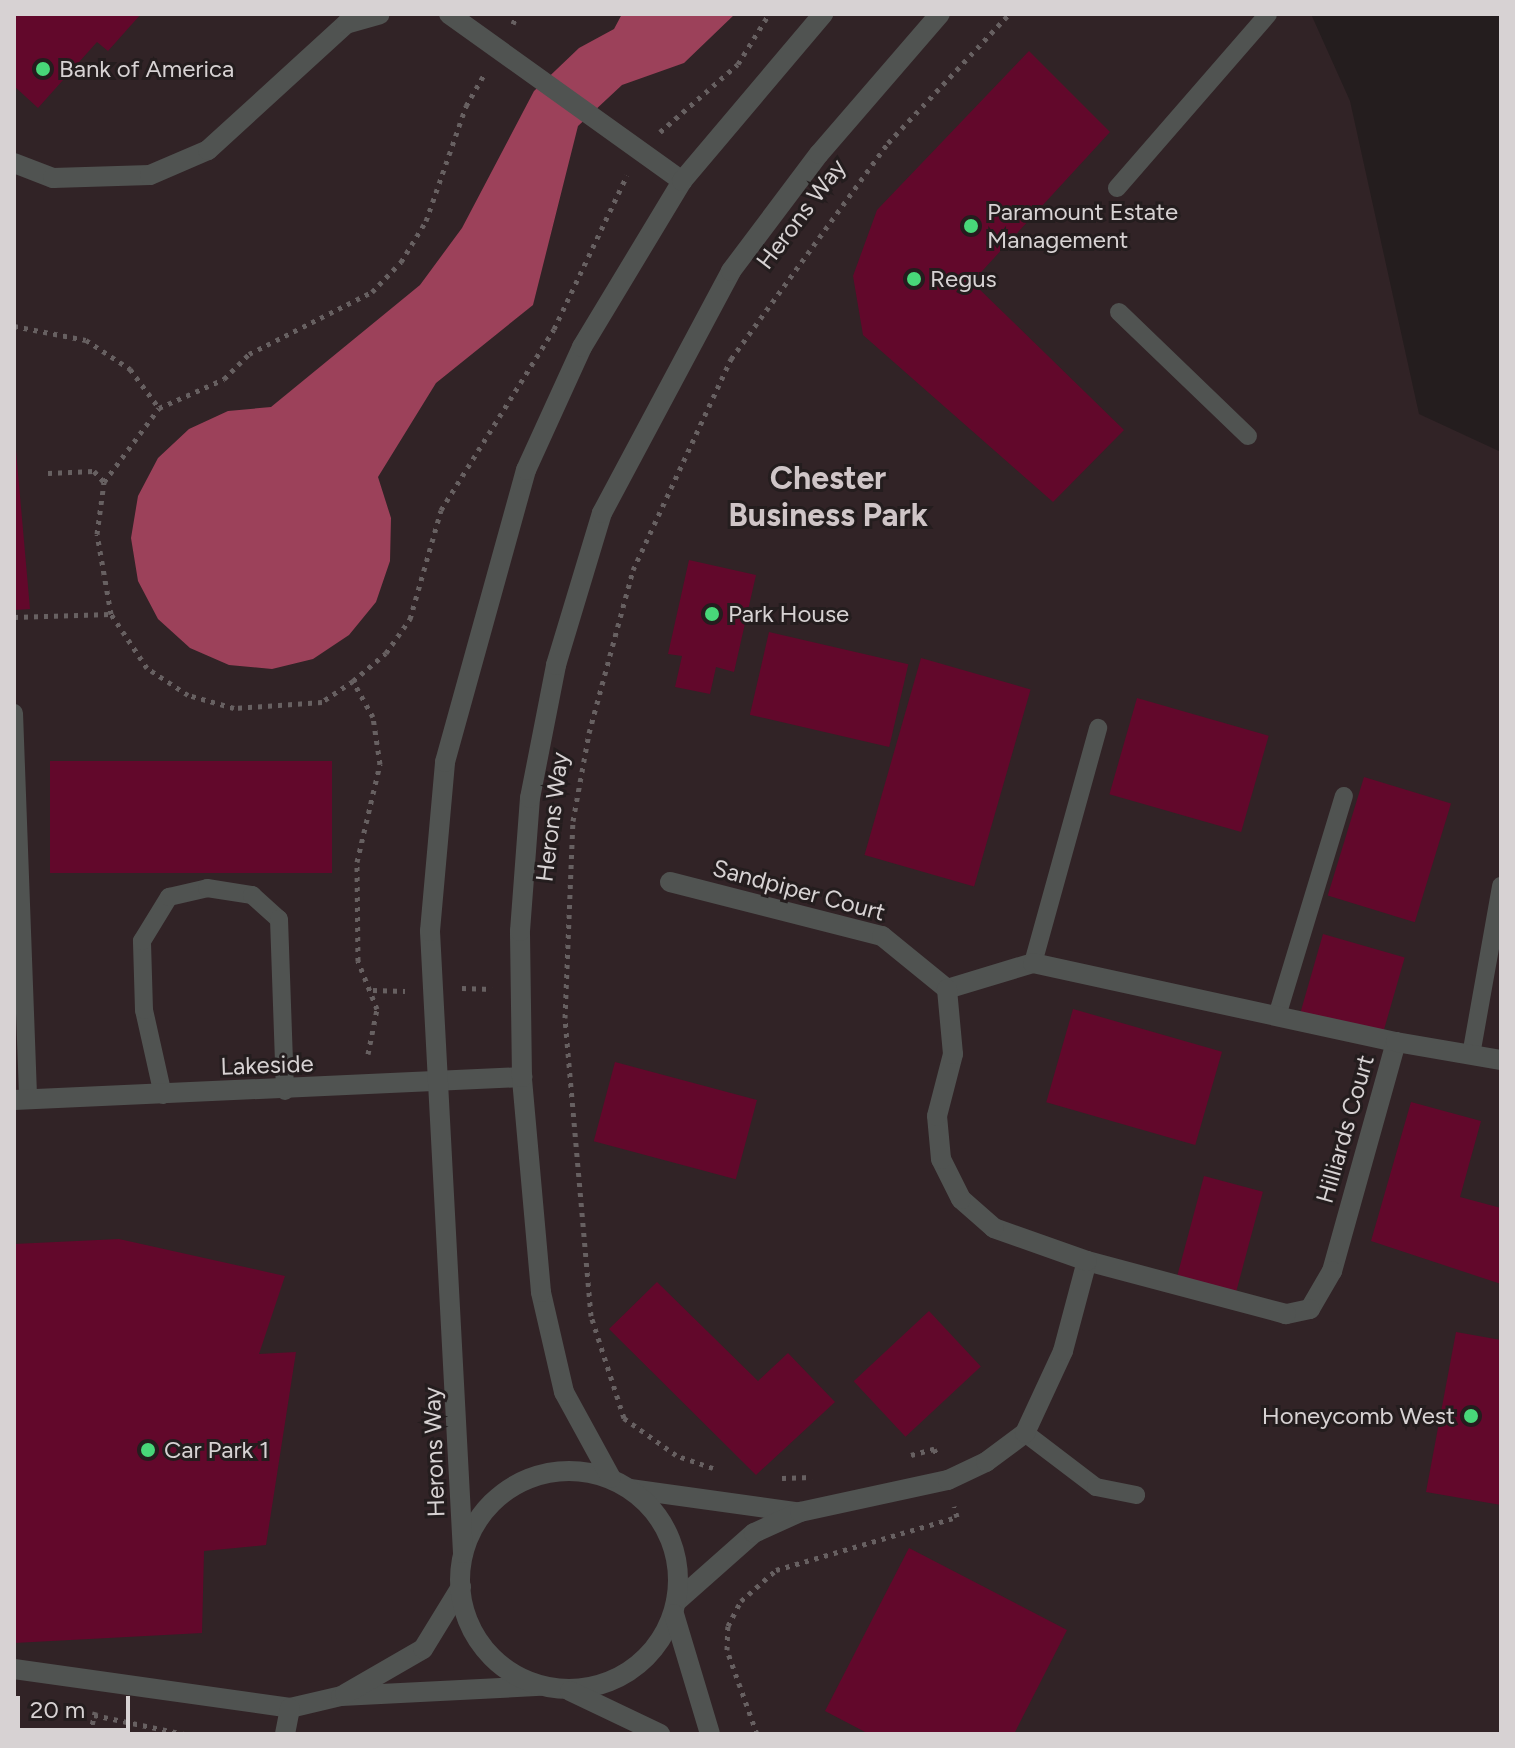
<!DOCTYPE html>
<style>
body{margin:0}
#map{position:relative;width:1515px;height:1748px;overflow:hidden;background:#241d1e;font-family:Figtree,sans-serif}
div>[style]{position:absolute}
.built>*{inset:0;background:#312326}
.water>*{inset:0;background:#9c415a}
.building>*{inset:0;background:#62082b;transform-origin:0 0}
.path>*{height:5px;margin-top:-2.5px;transform-origin:0;background:repeating-linear-gradient(90deg,#676061 0 4px,transparent 0 10px)}
.service>*{height:18px;margin:-9px;padding:0 9px;transform-origin:9px;border-radius:9px;background:#505351}
.minor>*{height:20px;margin:-10px;padding:0 10px;transform-origin:10px;border-radius:10px;background:#505351}
.tertiary>*{height:20px;margin:-10px;padding:0 10px;transform-origin:10px;border-radius:10px;background:#505351}
.tertiary>.ring{margin:-10px;padding:0;box-sizing:content-box;background:none;border:20px solid #505351;border-radius:50%}
.dots>*{width:22px;height:22px;translate:-50% -50%;box-sizing:border-box;border:4px solid #241d1e;border-radius:50%}
span{translate:-50% -50%;white-space:nowrap;text-align:center;line-height:1.15;-webkit-text-stroke:6px #241d1e;paint-order:stroke}
.poi-label{font-size:24px;color:#d7d2d3}
.left{translate:0 -50%;text-align:left}
.right{translate:-100% -50%;text-align:right}
.street-label{font-size:24px;color:#d7d2d3}
.district-label{font-size:32px;color:#cfc5c7;font-weight:700}
.frame{position:absolute;inset:0;border:16px solid #d7d2d3;pointer-events:none}
.scale{position:absolute;left:16px;top:1696px;width:114px;height:36px;box-sizing:border-box;border:4px solid #d7d2d3;border-top:0;padding-left:10px;font-size:24px;line-height:28px;white-space:nowrap;color:#d7d2d3;-webkit-text-stroke:6px #241d1e;paint-order:stroke}
</style>
<div id="map">
<div class="built">
<div style="clip-path:polygon(14px 14px,1311px 14px,1350px 101px,1419px 414px,1501px 452px,1501px 1734px,14px 1734px)"></div>
</div>
<div class="water">
<div style="clip-path:polygon(622px 14px,735px 14px,684px 63px,622px 85px,578px 126px,533px 305px,436px 383px,378px 477px,391px 518px,390px 561px,376px 602px,349px 635px,313px 659px,272px 669px,229px 665px,190px 648px,158px 619px,138px 581px,131px 538px,138px 496px,158px 458px,189px 429px,228px 411px,271px 407px,420px 285px,462px 228px,534px 91px,579px 48px,614px 29px)"></div>
</div>
<div class="building">
<div style="clip-path:polygon(14px 14px,141px 14px,108px 51px,97px 42px,38px 108px,14px 86px)"></div>
<div style="clip-path:polygon(1029px 51px,1110px 132px,972px 282px,1124px 430px,1053px 502px,863px 335px,853px 276px,877px 210px)"></div>
<div style="clip-path:polygon(14px 428px,30px 609px,14px 610px)"></div>
<div style="clip-path:polygon(689px 560px,756px 575px,734px 672px,716px 667px,710px 694px,675px 687px,682px 656px,668px 654px)"></div>
<div style="left:769px;top:632px;width:143px;height:85px;rotate:13deg"></div>
<div style="left:921px;top:658px;width:114px;height:205px;rotate:16deg"></div>
<div style="left:1137px;top:698px;width:137px;height:100px;rotate:16deg"></div>
<div style="left:332px;top:761px;width:112px;height:282px;rotate:90deg"></div>
<div style="left:1364px;top:777px;width:91px;height:124px;rotate:17deg"></div>
<div style="left:1323px;top:934px;width:85px;height:81px;rotate:16deg"></div>
<div style="left:1073px;top:1009px;width:155px;height:97px;rotate:16deg"></div>
<div style="left:615px;top:1062px;width:147px;height:82px;rotate:15deg"></div>
<div style="clip-path:polygon(1411px 1102px,1481px 1121px,1460px 1197px,1501px 1208px,1501px 1284px,1371px 1241px)"></div>
<div style="left:1204px;top:1176px;width:61px;height:106px;rotate:15deg"></div>
<div style="clip-path:polygon(119px 1239px,285px 1276px,259px 1354px,296px 1352px,266px 1545px,204px 1551px,202px 1633px,14px 1643px,14px 1244px)"></div>
<div style="clip-path:polygon(657px 1282px,758px 1381px,788px 1353px,835px 1402px,756px 1475px,609px 1329px)"></div>
<div style="left:929px;top:1311px;width:76px;height:103px;rotate:47deg"></div>
<div style="clip-path:polygon(1456px 1332px,1501px 1340px,1501px 1505px,1426px 1492px)"></div>
<div style="clip-path:polygon(909px 1548px,1067px 1630px,1014px 1734px,869px 1734px,825px 1711px)"></div>
</div>
<div class="path">
<div style="left:513px;top:24px;width:11px;rotate:-68deg"></div>
<div style="left:660px;top:132px;width:103px;rotate:-41.1deg"></div>
<div style="left:738px;top:64px;width:59px;rotate:-58.2deg"></div>
<div style="left:14px;top:326px;width:73px;rotate:11deg"></div>
<div style="left:86px;top:340px;width:53px;rotate:33.4deg"></div>
<div style="left:130px;top:369px;width:49px;rotate:53.4deg"></div>
<div style="left:48px;top:473px;width:46px;rotate:-2.5deg"></div>
<div style="left:94px;top:471px;width:15px;rotate:48deg"></div>
<div style="left:14px;top:617px;width:97px;rotate:-1.8deg"></div>
<div style="left:353px;top:681px;width:37px;rotate:146deg"></div>
<div style="left:322px;top:702px;width:88px;rotate:176.1deg"></div>
<div style="left:234px;top:708px;width:48px;rotate:-164.2deg"></div>
<div style="left:188px;top:695px;width:49px;rotate:-146.6deg"></div>
<div style="left:147px;top:668px;width:65px;rotate:-123.7deg"></div>
<div style="left:111px;top:614px;width:81px;rotate:-99.9deg"></div>
<div style="left:97px;top:534px;width:52px;rotate:-82.3deg"></div>
<div style="left:104px;top:482px;width:92px;rotate:-53.4deg"></div>
<div style="left:159px;top:408px;width:71px;rotate:-24deg"></div>
<div style="left:224px;top:379px;width:35px;rotate:-45deg"></div>
<div style="left:249px;top:354px;width:138px;rotate:-26.8deg"></div>
<div style="left:372px;top:292px;width:42px;rotate:-46deg"></div>
<div style="left:401px;top:262px;width:48px;rotate:-58.6deg"></div>
<div style="left:426px;top:221px;width:122px;rotate:-70.8deg"></div>
<div style="left:466px;top:106px;width:36px;rotate:-60deg"></div>
<div style="left:462px;top:988px;width:30px;rotate:2deg"></div>
<div style="left:373px;top:990px;width:32px;rotate:2deg"></div>
<div style="left:368px;top:1054px;width:46px;rotate:-78.7deg"></div>
<div style="left:377px;top:1009px;width:52px;rotate:-111.6deg"></div>
<div style="left:358px;top:961px;width:99px;rotate:-90.6deg"></div>
<div style="left:357px;top:862px;width:101px;rotate:-76.8deg"></div>
<div style="left:380px;top:764px;width:48px;rotate:-98.5deg"></div>
<div style="left:373px;top:717px;width:41px;rotate:-119.1deg"></div>
<div style="left:353px;top:681px;width:43px;rotate:-40.3deg"></div>
<div style="left:386px;top:653px;width:42px;rotate:-54.8deg"></div>
<div style="left:410px;top:619px;width:113px;rotate:-74.1deg"></div>
<div style="left:441px;top:510px;width:213px;rotate:-58deg"></div>
<div style="left:554px;top:329px;width:170px;rotate:-64.6deg"></div>
<div style="left:911px;top:1455px;width:24px;rotate:-15deg"></div>
<div style="left:934px;top:1449px;width:7px;rotate:63deg"></div>
<div style="left:713px;top:1468px;width:39px;rotate:-161deg"></div>
<div style="left:676px;top:1455px;width:64px;rotate:-144.6deg"></div>
<div style="left:624px;top:1418px;width:107px;rotate:-107.9deg"></div>
<div style="left:591px;top:1316px;width:299px;rotate:-95deg"></div>
<div style="left:565px;top:1018px;width:197px;rotate:-87.7deg"></div>
<div style="left:573px;top:821px;width:89px;rotate:-79.7deg"></div>
<div style="left:589px;top:733px;width:169px;rotate:-74.9deg"></div>
<div style="left:633px;top:570px;width:233px;rotate:-65.1deg"></div>
<div style="left:731px;top:359px;width:267px;rotate:-54deg"></div>
<div style="left:888px;top:143px;width:177px;rotate:-46.8deg"></div>
<div style="left:782px;top:1478px;width:30px;rotate:-2deg"></div>
<div style="left:94px;top:1715px;width:92px;rotate:11.9deg"></div>
<div style="left:90px;top:1734px;width:23px;rotate:-77deg"></div>
<div style="left:757px;top:1734px;width:89px;rotate:-109.7deg"></div>
<div style="left:727px;top:1650px;width:24px;rotate:-88deg"></div>
<div style="left:728px;top:1626px;width:28px;rotate:-63deg"></div>
<div style="left:741px;top:1601px;width:47px;rotate:-41.5deg"></div>
<div style="left:776px;top:1570px;width:189px;rotate:-16.3deg"></div>
<div style="left:957px;top:1517px;width:11px;rotate:-105deg"></div>
</div>
<div class="service">
<div style="left:1117px;top:188px;width:230px;rotate:-49deg"></div>
<div style="left:1119px;top:312px;width:179px;rotate:43.9deg"></div>
<div style="left:14px;top:713px;width:387px;rotate:87.9deg"></div>
<div style="left:1033px;top:963px;width:244px;rotate:-74.5deg"></div>
<div style="left:1277px;top:1016px;width:230px;rotate:-73.1deg"></div>
<div style="left:1471px;top:1055px;width:172px;rotate:-79.9deg"></div>
<div style="left:163px;top:1095px;width:87px;rotate:-102.6deg"></div>
<div style="left:144px;top:1010px;width:69px;rotate:-91.7deg"></div>
<div style="left:142px;top:941px;width:52px;rotate:-58.5deg"></div>
<div style="left:169px;top:897px;width:39px;rotate:-13deg"></div>
<div style="left:207px;top:888px;width:46px;rotate:8.8deg"></div>
<div style="left:252px;top:895px;width:36px;rotate:42deg"></div>
<div style="left:279px;top:919px;width:172px;rotate:88deg"></div>
<div style="left:1025px;top:1433px;width:89px;rotate:37.3deg"></div>
<div style="left:1096px;top:1487px;width:41px;rotate:11.3deg"></div>
</div>
<div class="minor">
<div style="left:449px;top:14px;width:287px;rotate:35.6deg"></div>
<div style="left:14px;top:163px;width:42px;rotate:21deg"></div>
<div style="left:53px;top:178px;width:97px;rotate:-1.8deg"></div>
<div style="left:150px;top:175px;width:63px;rotate:-23.3deg"></div>
<div style="left:208px;top:150px;width:187px;rotate:-42.4deg"></div>
<div style="left:346px;top:24px;width:35px;rotate:-16deg"></div>
<div style="left:670px;top:882px;width:219px;rotate:14.3deg"></div>
<div style="left:882px;top:936px;width:84px;rotate:39.2deg"></div>
<div style="left:947px;top:989px;width:90px;rotate:-16.8deg"></div>
<div style="left:1033px;top:963px;width:371px;rotate:12.3deg"></div>
<div style="left:1396px;top:1042px;width:238px;rotate:105.6deg"></div>
<div style="left:1332px;top:1271px;width:44px;rotate:120.1deg"></div>
<div style="left:1310px;top:1309px;width:25px;rotate:168deg"></div>
<div style="left:1286px;top:1314px;width:206px;rotate:-165.1deg"></div>
<div style="left:1396px;top:1042px;width:107px;rotate:9.7deg"></div>
<div style="left:14px;top:1100px;width:509px;rotate:-2.59deg"></div>
<div style="left:630px;top:1489px;width:168px;rotate:7.9deg"></div>
<div style="left:676px;top:1602px;width:104px;rotate:-41.5deg"></div>
<div style="left:754px;top:1533px;width:51px;rotate:-24.5deg"></div>
<div style="left:800px;top:1512px;width:151px;rotate:-12.2deg"></div>
<div style="left:948px;top:1480px;width:42px;rotate:-25.3deg"></div>
<div style="left:986px;top:1462px;width:49px;rotate:-36.6deg"></div>
<div style="left:1025px;top:1433px;width:90px;rotate:-65.1deg"></div>
<div style="left:1063px;top:1351px;width:93px;rotate:-75.1deg"></div>
<div style="left:1087px;top:1261px;width:99px;rotate:-160.5deg"></div>
<div style="left:994px;top:1228px;width:44px;rotate:-138.7deg"></div>
<div style="left:961px;top:1199px;width:45px;rotate:-116.6deg"></div>
<div style="left:941px;top:1159px;width:43px;rotate:-95.3deg"></div>
<div style="left:937px;top:1116px;width:64px;rotate:-75.5deg"></div>
<div style="left:953px;top:1054px;width:65px;rotate:-95.3deg"></div>
<div style="left:14px;top:1669px;width:279px;rotate:8deg"></div>
<div style="left:290px;top:1708px;width:52px;rotate:-13.2deg"></div>
<div style="left:341px;top:1696px;width:200px;rotate:-2.9deg"></div>
<div style="left:345px;top:1694px;width:90px;rotate:-30deg"></div>
<div style="left:423px;top:1649px;width:73px;rotate:-58.5deg"></div>
<div style="left:285px;top:1734px;width:26px;rotate:-79deg"></div>
</div>
<div class="tertiary">
<div class="ring" style="left:460px;top:1471px;width:198px;height:198px"></div>
<div style="left:611px;top:1478px;width:98px;rotate:-118.7deg"></div>
<div style="left:564px;top:1392px;width:103px;rotate:-103deg"></div>
<div style="left:541px;top:1292px;width:216px;rotate:-95.1deg"></div>
<div style="left:522px;top:1077px;width:146px;rotate:-90.8deg"></div>
<div style="left:520px;top:931px;width:133px;rotate:-85.7deg"></div>
<div style="left:530px;top:798px;width:136px;rotate:-78.9deg"></div>
<div style="left:556px;top:665px;width:159px;rotate:-73.2deg"></div>
<div style="left:602px;top:513px;width:274px;rotate:-61.9deg"></div>
<div style="left:731px;top:271px;width:146px;rotate:-53.1deg"></div>
<div style="left:819px;top:154px;width:185px;rotate:-49.2deg"></div>
<div style="left:463px;top:1553px;width:623px;rotate:-93.04deg"></div>
<div style="left:430px;top:931px;width:170px;rotate:-84.9deg"></div>
<div style="left:445px;top:762px;width:303px;rotate:-74.5deg"></div>
<div style="left:526px;top:470px;width:135px;rotate:-65.5deg"></div>
<div style="left:582px;top:347px;width:194px;rotate:-58.9deg"></div>
<div style="left:682px;top:181px;width:219px;rotate:-49.8deg"></div>
<div style="left:674px;top:1614px;width:125px;rotate:73.3deg"></div>
<div style="left:570px;top:1691px;width:100px;rotate:25.5deg"></div>
</div>
<div class="dots">
<div style="left:43px;top:69px;background:#48d779"></div>
<div style="left:971px;top:226px;background:#48d779"></div>
<div style="left:914px;top:279px;background:#48d779"></div>
<div style="left:712px;top:614px;background:#48d779"></div>
<div style="left:1471px;top:1416px;background:#48d779"></div>
<div style="left:148px;top:1450px;background:#48d779"></div>
</div>
<div class="poi-label">
<span class="left" style="left:59px;top:69px">Bank of America</span>
<span class="left" style="left:987px;top:226px">Paramount Estate<br>Management</span>
<span class="left" style="left:930px;top:279px">Regus</span>
<span class="left" style="left:728px;top:614px">Park House</span>
<span class="right" style="left:1455px;top:1416px">Honeycomb West</span>
<span class="left" style="left:164px;top:1450px">Car Park 1</span>
</div>
<div class="street-label">
<span style="left:801px;top:214px;rotate:-53deg">Herons Way</span>
<span style="left:552px;top:817px;rotate:-83deg">Herons Way</span>
<span style="left:799px;top:890px;rotate:15deg">Sandpiper Court</span>
<span style="left:267px;top:1065px;rotate:-2deg">Lakeside</span>
<span style="left:1345px;top:1129px;rotate:-74deg">Hilliards Court</span>
<span style="left:434px;top:1452px;rotate:-92deg">Herons Way</span>
</div>
<div class="district-label">
<span style="left:828px;top:497px">Chester<br>Business Park</span>
</div>
<div class="frame"></div>
<div class="scale">20 m</div>
</div>
